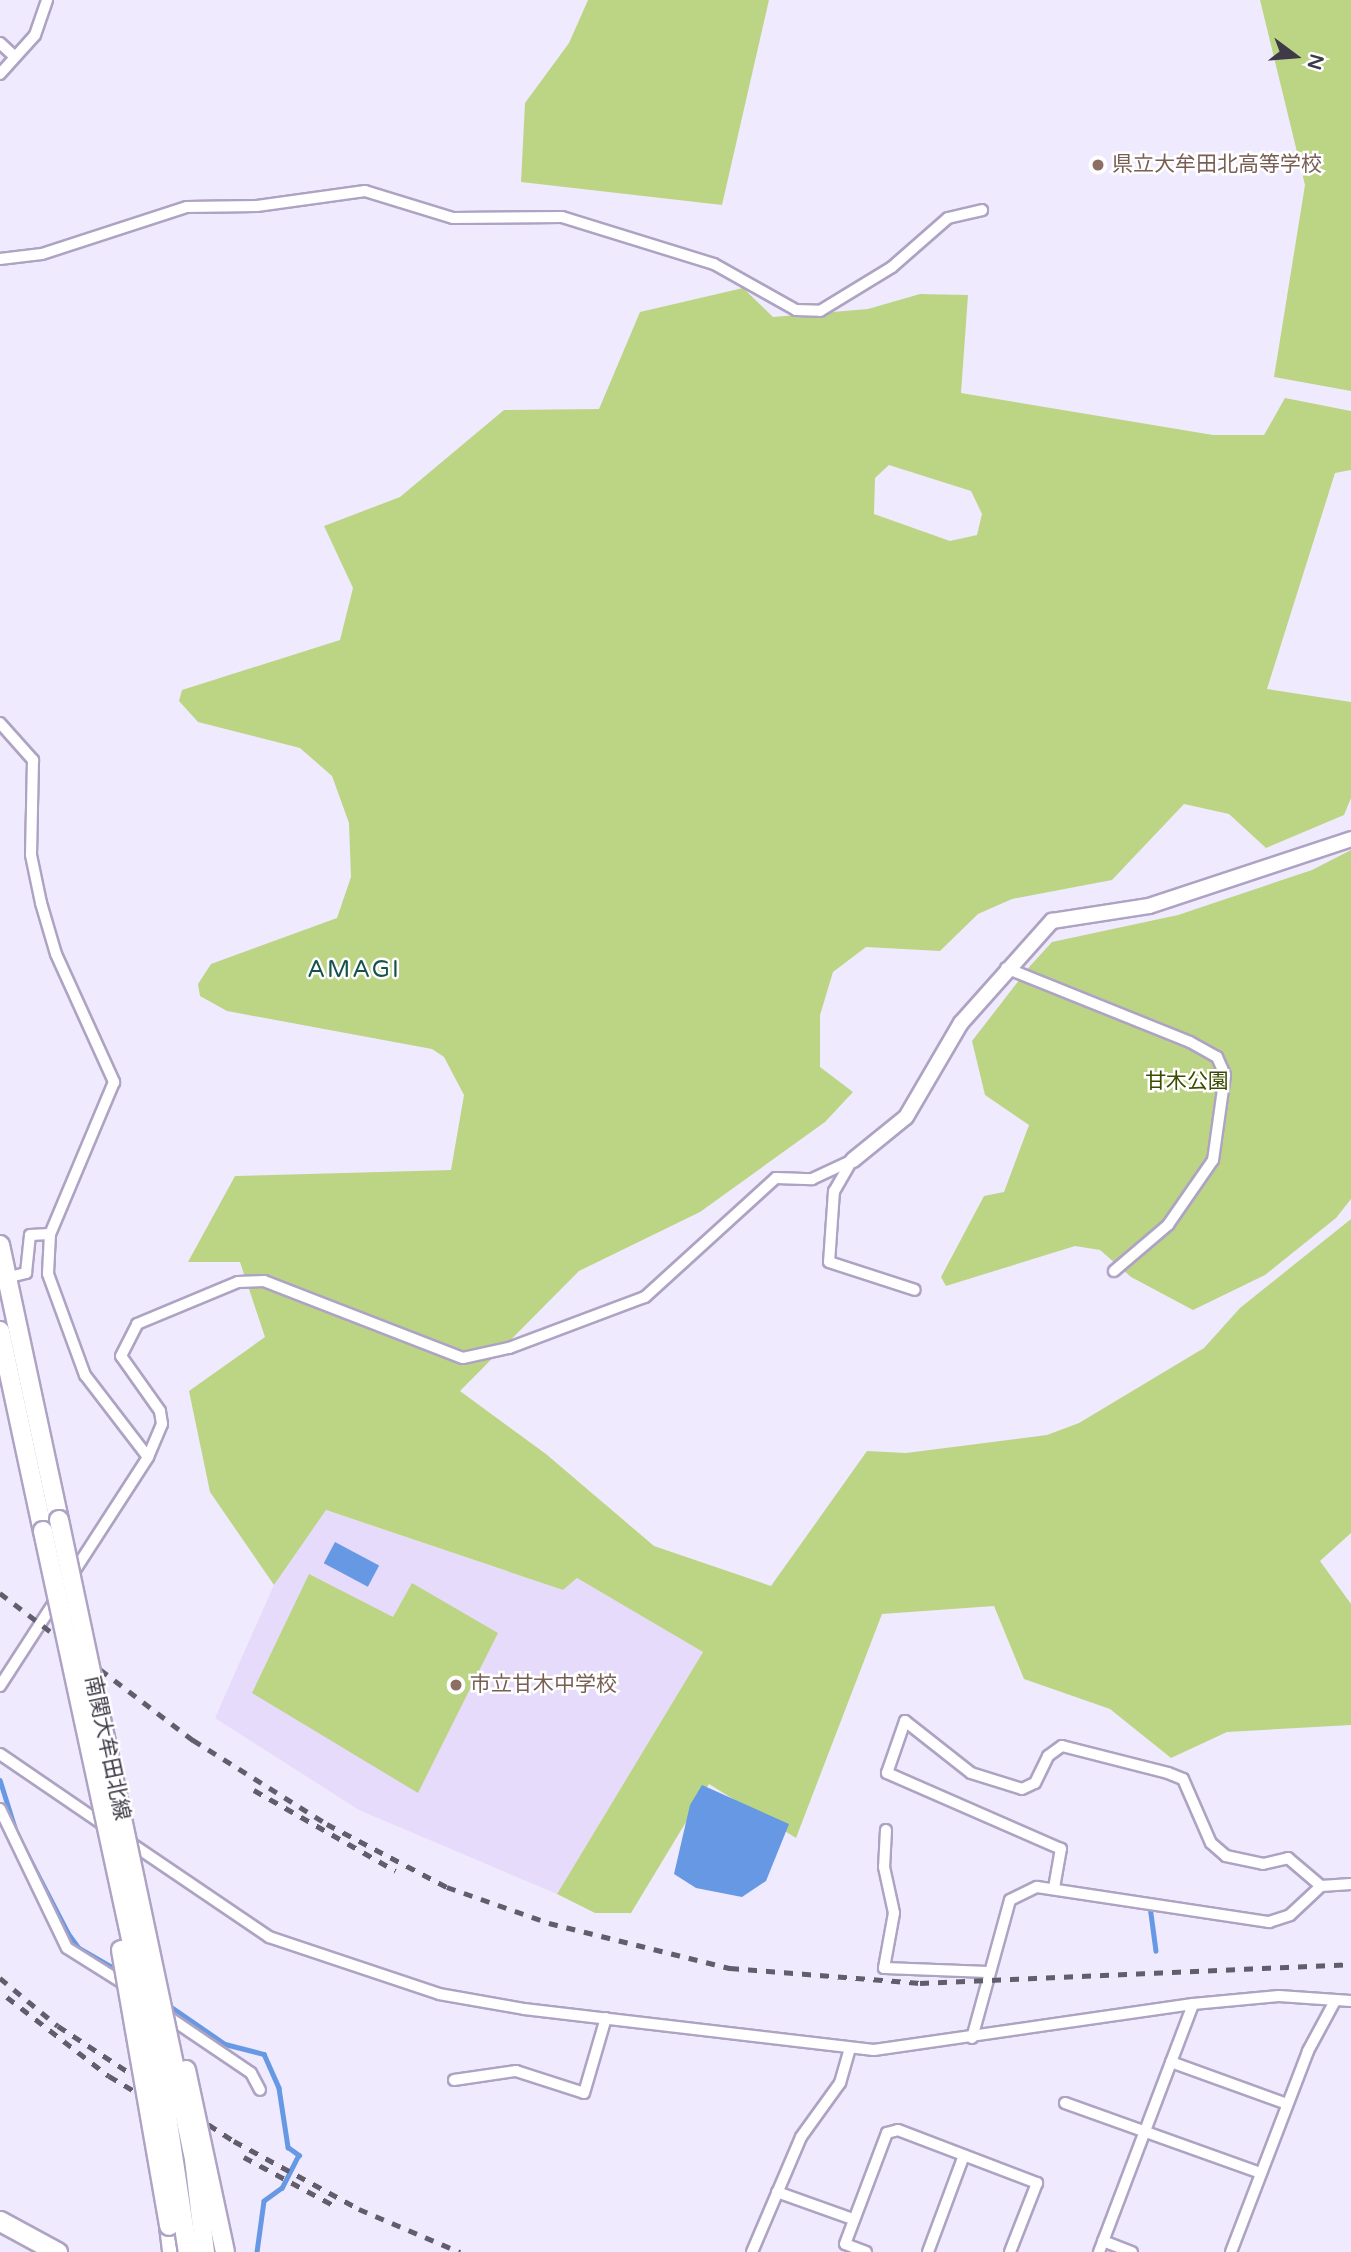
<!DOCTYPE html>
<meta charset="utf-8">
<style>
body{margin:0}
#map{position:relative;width:1351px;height:2252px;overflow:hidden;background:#f0eafe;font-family:"Varela Round","Noto Sans JP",sans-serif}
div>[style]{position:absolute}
.built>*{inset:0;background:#e6dbfb}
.green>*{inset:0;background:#bcd585}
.water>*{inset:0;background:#6698e4;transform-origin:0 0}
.stream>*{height:4.5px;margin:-2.25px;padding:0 2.25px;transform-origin:2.25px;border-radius:2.25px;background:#6698e4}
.roads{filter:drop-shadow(2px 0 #aea3c3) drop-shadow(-2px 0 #aea3c3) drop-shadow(0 2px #aea3c3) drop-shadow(0 -2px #aea3c3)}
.minor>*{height:10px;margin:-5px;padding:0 5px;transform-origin:5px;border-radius:5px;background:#fff}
.tertiary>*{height:14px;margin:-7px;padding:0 7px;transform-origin:7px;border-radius:7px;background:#fff}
.primary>*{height:18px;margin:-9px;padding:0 9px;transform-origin:9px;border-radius:9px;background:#fff}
.trunk>*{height:19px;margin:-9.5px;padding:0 9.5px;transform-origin:9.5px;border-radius:9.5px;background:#fff}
.rail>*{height:4.5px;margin-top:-2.25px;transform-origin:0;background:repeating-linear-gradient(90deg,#615d6b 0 9px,transparent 0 18px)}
.bridges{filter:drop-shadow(2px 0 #aea3c3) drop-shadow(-2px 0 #aea3c3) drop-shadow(0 2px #aea3c3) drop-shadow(0 -2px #aea3c3)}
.primary-bridge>*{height:18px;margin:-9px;padding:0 9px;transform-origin:9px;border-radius:9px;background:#fff}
.dots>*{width:19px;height:19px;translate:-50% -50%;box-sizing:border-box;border:4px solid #fff;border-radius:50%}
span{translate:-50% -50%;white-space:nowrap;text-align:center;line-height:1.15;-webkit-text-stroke:5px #fff;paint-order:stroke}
.education-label{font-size:21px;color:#785e54}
.left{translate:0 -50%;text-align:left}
.park-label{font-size:21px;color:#3b4b01}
.street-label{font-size:21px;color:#3e3a47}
.quarter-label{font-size:24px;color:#18524c;letter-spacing:2px}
.north{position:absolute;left:1260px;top:21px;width:70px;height:70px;-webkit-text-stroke:5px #fff;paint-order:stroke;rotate:106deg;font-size:19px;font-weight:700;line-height:28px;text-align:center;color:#3e3a47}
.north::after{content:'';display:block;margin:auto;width:24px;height:32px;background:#3e3a47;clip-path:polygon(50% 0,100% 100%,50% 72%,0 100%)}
</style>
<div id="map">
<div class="built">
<div style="clip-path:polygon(325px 1510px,563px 1590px,577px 1578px,703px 1652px,557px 1894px,359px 1810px,215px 1718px,274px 1585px)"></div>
</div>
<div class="green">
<div style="clip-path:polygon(588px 0,769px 0,722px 205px,521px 182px,525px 103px,569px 43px)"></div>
<div style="clip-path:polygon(1260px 0,1351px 0,1351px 391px,1274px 377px,1305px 185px)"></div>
<div style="clip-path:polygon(evenodd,743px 288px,773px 317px,868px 309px,920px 294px,968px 295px,961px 393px,1213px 435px,1264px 435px,1285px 398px,1351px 411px,1351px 470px,1335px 473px,1267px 689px,1351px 702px,1351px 798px,1344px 815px,1266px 848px,1229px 814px,1184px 804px,1112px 880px,1012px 899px,978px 914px,940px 951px,866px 947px,833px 972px,820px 1015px,820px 1067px,853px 1092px,825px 1122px,700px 1212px,579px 1271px,460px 1391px,546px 1454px,654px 1546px,771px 1586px,867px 1451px,906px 1453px,1047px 1435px,1079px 1423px,1204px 1348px,1240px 1308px,1351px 1219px,1351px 1533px,1320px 1561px,1351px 1604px,1351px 1725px,1227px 1732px,1171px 1758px,1110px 1709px,1024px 1679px,994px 1606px,882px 1614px,796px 1838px,709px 1784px,631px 1913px,595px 1913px,557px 1894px,703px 1652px,577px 1578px,563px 1590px,326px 1510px,274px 1585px,210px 1492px,189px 1391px,265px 1337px,240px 1262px,188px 1262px,235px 1176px,451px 1170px,464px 1095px,444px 1057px,432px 1049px,227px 1011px,200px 996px,198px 984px,211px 964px,337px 918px,351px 877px,349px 823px,332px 776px,300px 748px,198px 722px,179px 701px,182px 690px,340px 640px,353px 588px,324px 526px,400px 497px,504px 410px,599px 409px,640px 312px,743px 288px,889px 465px,971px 491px,982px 514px,977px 535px,950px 541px,874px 514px,875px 478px,889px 465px)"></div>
<div style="clip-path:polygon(1351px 850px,1351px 1199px,1336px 1218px,1265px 1275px,1193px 1310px,1131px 1277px,1100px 1250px,1075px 1246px,946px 1286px,941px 1277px,984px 1196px,1004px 1192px,1029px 1125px,985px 1095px,972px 1041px,1030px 966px,1052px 942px,1178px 915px,1312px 870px)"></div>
<div style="clip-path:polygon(309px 1574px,393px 1617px,412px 1583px,498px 1633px,418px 1793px,252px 1693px)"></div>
</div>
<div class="water">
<div style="left:335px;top:1542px;width:50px;height:24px;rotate:28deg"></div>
<div style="clip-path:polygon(702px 1785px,789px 1824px,766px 1881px,742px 1897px,696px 1888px,674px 1874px,690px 1805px)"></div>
</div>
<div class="stream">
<div style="left:0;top:1780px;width:57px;rotate:72.5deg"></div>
<div style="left:17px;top:1834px;width:111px;rotate:62.7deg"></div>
<div style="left:68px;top:1933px;width:19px;rotate:54deg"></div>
<div style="left:79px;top:1948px;width:46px;rotate:29.9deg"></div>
<div style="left:1150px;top:1906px;width:45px;rotate:82.4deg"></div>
<div style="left:167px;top:2004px;width:70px;rotate:34.6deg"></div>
<div style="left:225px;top:2044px;width:40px;rotate:14.4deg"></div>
<div style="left:264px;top:2054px;width:37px;rotate:66deg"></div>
<div style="left:279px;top:2088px;width:60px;rotate:81.3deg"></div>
<div style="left:288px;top:2147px;width:14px;rotate:36deg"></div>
<div style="left:299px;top:2155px;width:37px;rotate:117deg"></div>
<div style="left:282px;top:2188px;width:22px;rotate:144deg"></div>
<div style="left:264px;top:2201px;width:51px;rotate:97.8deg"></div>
</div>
<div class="roads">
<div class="minor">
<div style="left:0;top:43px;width:18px;rotate:43deg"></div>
<div style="left:0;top:74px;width:52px;rotate:-48.1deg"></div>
<div style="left:35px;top:35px;width:37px;rotate:-71deg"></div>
<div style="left:0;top:259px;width:42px;rotate:-6.8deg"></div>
<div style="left:42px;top:254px;width:152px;rotate:-18deg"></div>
<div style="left:187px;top:207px;width:70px;rotate:-0.8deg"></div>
<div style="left:257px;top:206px;width:109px;rotate:-7.9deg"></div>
<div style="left:365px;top:191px;width:92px;rotate:17.1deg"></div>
<div style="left:453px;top:218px;width:109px;rotate:-0.5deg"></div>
<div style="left:562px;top:217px;width:159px;rotate:17.2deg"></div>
<div style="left:714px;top:264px;width:94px;rotate:29.3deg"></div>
<div style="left:796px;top:310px;width:24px;rotate:2deg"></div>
<div style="left:820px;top:311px;width:84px;rotate:-31.4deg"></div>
<div style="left:892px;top:267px;width:74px;rotate:-41.2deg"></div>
<div style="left:948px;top:218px;width:35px;rotate:-13deg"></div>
<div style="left:0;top:723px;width:50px;rotate:48.3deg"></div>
<div style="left:33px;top:760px;width:95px;rotate:91.2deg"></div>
<div style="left:31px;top:855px;width:49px;rotate:78.2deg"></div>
<div style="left:41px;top:903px;width:53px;rotate:73.6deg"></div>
<div style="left:56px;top:954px;width:141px;rotate:65.6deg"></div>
<div style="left:114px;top:1082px;width:165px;rotate:112.8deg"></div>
<div style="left:50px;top:1234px;width:40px;rotate:92.9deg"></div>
<div style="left:48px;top:1274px;width:108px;rotate:69.9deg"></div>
<div style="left:85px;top:1375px;width:103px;rotate:52.5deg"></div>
<div style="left:1006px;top:968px;width:198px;rotate:21.9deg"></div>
<div style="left:1190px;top:1042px;width:31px;rotate:29deg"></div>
<div style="left:1217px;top:1057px;width:20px;rotate:66deg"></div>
<div style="left:1225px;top:1075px;width:86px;rotate:98deg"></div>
<div style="left:1213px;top:1160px;width:79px;rotate:124.7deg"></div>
<div style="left:1168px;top:1225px;width:71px;rotate:139.6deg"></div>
<div style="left:851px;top:1162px;width:34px;rotate:120deg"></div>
<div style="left:834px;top:1191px;width:71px;rotate:94deg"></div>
<div style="left:829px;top:1262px;width:90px;rotate:18deg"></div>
<div style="left:2px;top:1279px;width:25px;rotate:-14deg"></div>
<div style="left:26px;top:1273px;width:38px;rotate:-84deg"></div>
<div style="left:30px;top:1235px;width:20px;rotate:-3deg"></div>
<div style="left:0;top:1686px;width:273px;rotate:-57.1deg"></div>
<div style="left:148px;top:1457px;width:36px;rotate:-67deg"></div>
<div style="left:162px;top:1424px;width:13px;rotate:-99deg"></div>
<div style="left:160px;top:1411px;width:67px;rotate:-125.3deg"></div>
<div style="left:121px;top:1356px;width:36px;rotate:-63deg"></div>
<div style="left:137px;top:1324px;width:109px;rotate:-22.6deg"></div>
<div style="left:238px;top:1282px;width:26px;rotate:-2deg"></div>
<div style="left:264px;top:1281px;width:213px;rotate:21.2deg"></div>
<div style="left:463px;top:1358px;width:47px;rotate:-12.3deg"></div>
<div style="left:509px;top:1348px;width:145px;rotate:-20.6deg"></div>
<div style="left:645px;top:1297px;width:177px;rotate:-42.3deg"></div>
<div style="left:776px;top:1178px;width:36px;rotate:2deg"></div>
<div style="left:812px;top:1179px;width:45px;rotate:-24.9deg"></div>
<div style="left:0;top:1754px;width:130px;rotate:34.3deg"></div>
<div style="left:0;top:1809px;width:154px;rotate:64.3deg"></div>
<div style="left:67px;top:1948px;width:70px;rotate:32.1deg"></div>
<div style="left:886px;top:1830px;width:37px;rotate:93deg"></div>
<div style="left:884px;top:1867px;width:47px;rotate:77.7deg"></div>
<div style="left:894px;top:1913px;width:56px;rotate:100.3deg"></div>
<div style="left:884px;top:1968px;width:105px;rotate:2.2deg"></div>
<div style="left:126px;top:1840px;width:173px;rotate:34.1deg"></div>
<div style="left:269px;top:1937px;width:179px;rotate:18.5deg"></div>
<div style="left:439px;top:1994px;width:86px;rotate:10deg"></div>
<div style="left:524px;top:2009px;width:352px;rotate:6.7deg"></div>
<div style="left:874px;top:2050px;width:322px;rotate:-8.2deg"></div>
<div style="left:1193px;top:2004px;width:86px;rotate:-5.3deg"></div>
<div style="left:1279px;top:1996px;width:72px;rotate:4deg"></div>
<div style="left:1054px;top:1888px;width:40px;rotate:-80deg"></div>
<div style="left:1061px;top:1849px;width:190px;rotate:-156.4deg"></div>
<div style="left:887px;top:1773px;width:55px;rotate:-70.9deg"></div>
<div style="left:905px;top:1721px;width:84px;rotate:38.2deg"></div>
<div style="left:971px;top:1773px;width:53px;rotate:17.4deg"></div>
<div style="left:1022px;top:1789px;width:14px;rotate:-25deg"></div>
<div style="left:1035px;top:1783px;width:30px;rotate:-64deg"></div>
<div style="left:1048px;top:1756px;width:17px;rotate:-36deg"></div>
<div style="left:1062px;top:1746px;width:109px;rotate:14.3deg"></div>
<div style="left:1168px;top:1773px;width:16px;rotate:22deg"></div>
<div style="left:1183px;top:1779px;width:70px;rotate:66.4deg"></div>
<div style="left:1211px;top:1843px;width:20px;rotate:41deg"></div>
<div style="left:1226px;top:1856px;width:38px;rotate:12deg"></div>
<div style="left:1263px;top:1864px;width:26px;rotate:-13deg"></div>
<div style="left:1288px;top:1858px;width:43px;rotate:40.3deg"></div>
<div style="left:164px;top:2014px;width:105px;rotate:34.1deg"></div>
<div style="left:251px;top:2073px;width:19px;rotate:62deg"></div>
<div style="left:972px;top:2038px;width:143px;rotate:-74.6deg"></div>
<div style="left:1010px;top:1900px;width:30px;rotate:-26deg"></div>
<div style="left:1037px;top:1887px;width:235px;rotate:8.6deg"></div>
<div style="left:1269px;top:1922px;width:22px;rotate:-18deg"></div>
<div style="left:1290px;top:1915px;width:42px;rotate:-43.1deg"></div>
<div style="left:1321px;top:1886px;width:30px;rotate:-4deg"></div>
<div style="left:1171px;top:2062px;width:123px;rotate:19.9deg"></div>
<div style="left:454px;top:2080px;width:63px;rotate:-8.3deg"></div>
<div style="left:516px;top:2071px;width:71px;rotate:17.9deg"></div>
<div style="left:584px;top:2093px;width:78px;rotate:-73.7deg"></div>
<div style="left:1065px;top:2103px;width:208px;rotate:19.7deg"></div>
<div style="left:777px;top:2192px;width:81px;rotate:19.6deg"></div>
<div style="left:1103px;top:2241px;width:31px;rotate:21deg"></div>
<div style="left:752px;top:2252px;width:125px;rotate:-66.9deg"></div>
<div style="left:801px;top:2137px;width:67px;rotate:-54.2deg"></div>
<div style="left:840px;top:2083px;width:36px;rotate:-74deg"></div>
<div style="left:866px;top:2252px;width:22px;rotate:-159deg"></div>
<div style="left:845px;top:2244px;width:119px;rotate:-69.3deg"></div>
<div style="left:887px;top:2133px;width:11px;rotate:-15deg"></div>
<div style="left:898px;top:2130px;width:149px;rotate:20.9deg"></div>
<div style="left:1037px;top:2183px;width:74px;rotate:111.4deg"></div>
<div style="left:928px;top:2252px;width:103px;rotate:-69.6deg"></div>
<div style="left:1099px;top:2252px;width:265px;rotate:-69.2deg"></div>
<div style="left:1231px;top:2252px;width:215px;rotate:-69deg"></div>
<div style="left:1308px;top:2051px;width:57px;rotate:-61.6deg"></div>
</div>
<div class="tertiary">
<div style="left:853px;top:1160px;width:68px;rotate:-39.1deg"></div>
<div style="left:906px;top:1117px;width:109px;rotate:-59.7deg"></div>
<div style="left:961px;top:1023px;width:137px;rotate:-48.3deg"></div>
<div style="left:1052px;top:921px;width:98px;rotate:-8.8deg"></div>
<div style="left:1149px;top:906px;width:213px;rotate:-18.3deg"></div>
</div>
<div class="primary">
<div style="left:0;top:1245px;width:281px;rotate:77.9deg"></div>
<div style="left:0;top:1331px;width:205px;rotate:77.9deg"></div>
<div style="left:169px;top:2226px;width:26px;rotate:83deg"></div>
</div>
<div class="trunk">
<div style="left:0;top:2221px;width:65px;rotate:28.5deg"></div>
</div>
</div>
<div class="rail">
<div style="left:0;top:1593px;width:243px;rotate:37.3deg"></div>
<div style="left:193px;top:1740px;width:158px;rotate:32.1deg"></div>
<div style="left:327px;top:1824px;width:136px;rotate:27.7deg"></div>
<div style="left:447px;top:1887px;width:108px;rotate:19.4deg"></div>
<div style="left:549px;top:1923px;width:187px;rotate:14deg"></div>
<div style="left:730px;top:1968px;width:191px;rotate:4.5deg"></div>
<div style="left:920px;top:1983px;width:431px;rotate:-2.5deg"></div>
<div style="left:254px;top:1790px;width:163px;rotate:29.7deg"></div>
<div style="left:0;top:1978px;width:75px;rotate:39.6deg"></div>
<div style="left:58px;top:2026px;width:210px;rotate:33.2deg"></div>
<div style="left:234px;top:2141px;width:142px;rotate:28.5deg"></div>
<div style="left:359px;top:2209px;width:110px;rotate:23.1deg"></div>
<div style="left:7px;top:1997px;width:129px;rotate:37.8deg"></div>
<div style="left:109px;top:2076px;width:66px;rotate:30.8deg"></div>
<div style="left:244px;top:2157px;width:106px;rotate:28.3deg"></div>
</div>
<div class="bridges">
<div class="primary-bridge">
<div style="left:59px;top:1520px;width:653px;rotate:78.07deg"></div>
<div style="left:194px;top:2159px;width:94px;rotate:83.3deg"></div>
<div style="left:43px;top:1531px;width:565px;rotate:77.83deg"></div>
<div style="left:162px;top:2083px;width:171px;rotate:81.3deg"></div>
<div style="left:121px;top:1950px;width:280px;rotate:80.1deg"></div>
<div style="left:186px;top:2070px;width:186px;rotate:77.9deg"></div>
</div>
</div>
<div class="dots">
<div style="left:1098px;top:165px;background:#8d6e63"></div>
<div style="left:456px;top:1685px;background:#8d6e63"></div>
</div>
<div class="education-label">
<span class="left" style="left:1112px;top:165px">県立大牟田北高等学校</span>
<span class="left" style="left:470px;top:1685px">市立甘木中学校</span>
</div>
<div class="park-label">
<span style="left:1187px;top:1082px">甘木公園</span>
</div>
<div class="street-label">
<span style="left:107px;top:1748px;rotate:78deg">南関大牟田北線</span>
</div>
<div class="quarter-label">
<span style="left:354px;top:970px">AMAGI</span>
</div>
<div class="north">N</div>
</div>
